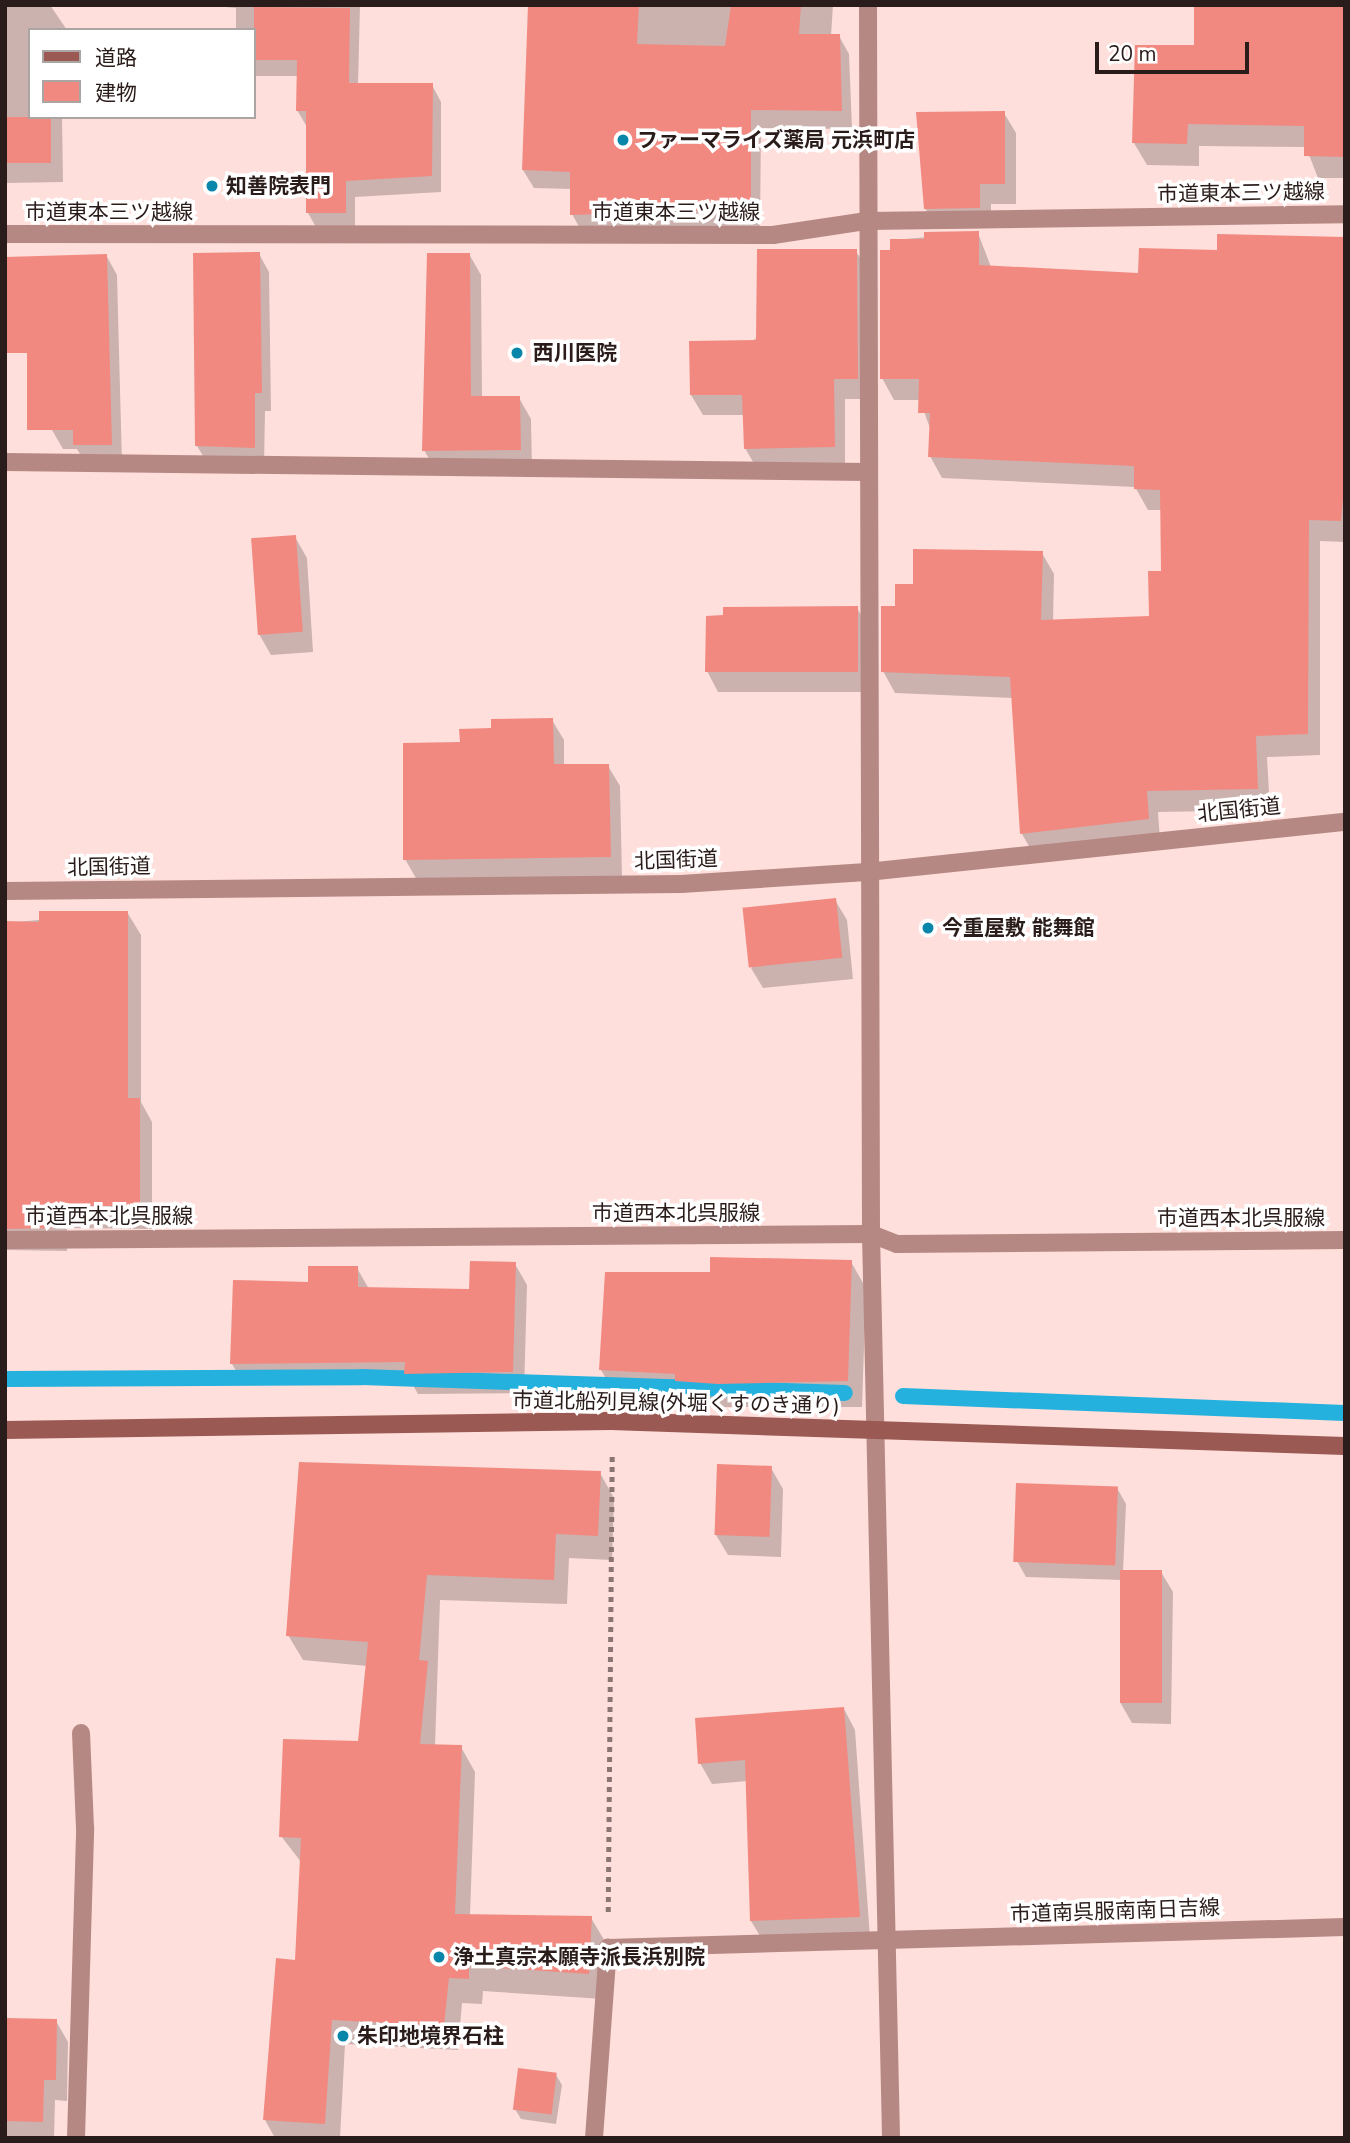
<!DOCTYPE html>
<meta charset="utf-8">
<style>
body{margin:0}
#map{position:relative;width:1350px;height:2143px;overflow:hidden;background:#fedfdb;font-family:"Nunito Sans","Noto Sans JP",sans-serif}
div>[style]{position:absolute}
.shadow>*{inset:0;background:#0003}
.stream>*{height:16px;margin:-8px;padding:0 8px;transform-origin:8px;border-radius:8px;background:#24b1de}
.building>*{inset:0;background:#f18981;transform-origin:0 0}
.path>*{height:4.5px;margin-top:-2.25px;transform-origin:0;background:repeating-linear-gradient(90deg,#8b7572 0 5px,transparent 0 10px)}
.street>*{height:18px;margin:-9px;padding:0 9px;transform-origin:9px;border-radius:9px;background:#b68883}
.secondary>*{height:18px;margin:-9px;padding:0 9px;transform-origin:9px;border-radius:9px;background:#9a5953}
.dots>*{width:19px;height:19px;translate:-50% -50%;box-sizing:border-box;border:4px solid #fff;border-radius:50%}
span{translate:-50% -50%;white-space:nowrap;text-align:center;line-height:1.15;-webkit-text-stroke:7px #fff;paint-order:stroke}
.poi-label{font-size:21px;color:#2a1c1a;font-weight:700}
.left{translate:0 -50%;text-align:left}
.street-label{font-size:21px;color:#2a1c1a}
.frame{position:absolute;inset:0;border:7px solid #2a1c1a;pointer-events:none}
.legend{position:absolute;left:28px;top:28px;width:228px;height:91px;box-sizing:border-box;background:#fff;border:2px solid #aaa4a3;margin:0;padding:9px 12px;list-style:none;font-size:21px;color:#2a1c1a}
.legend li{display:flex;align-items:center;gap:14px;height:35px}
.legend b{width:35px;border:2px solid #aaa4a3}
.scale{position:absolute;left:1095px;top:42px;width:154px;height:32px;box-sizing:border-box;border:4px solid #2a1c1a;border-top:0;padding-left:9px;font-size:21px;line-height:24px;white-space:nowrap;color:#2a1c1a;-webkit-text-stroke:5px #fff;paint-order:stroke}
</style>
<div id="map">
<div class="shadow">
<div style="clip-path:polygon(5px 5px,50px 5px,67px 30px,30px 30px,30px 117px,62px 117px,63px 182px,5px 183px)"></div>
<div style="clip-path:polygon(205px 5px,360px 5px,358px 85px,432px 85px,441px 102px,441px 192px,355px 197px,355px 229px,317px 229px,308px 213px,307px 127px,297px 110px,298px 76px,254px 76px,254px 30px,236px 30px,236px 8px)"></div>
<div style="clip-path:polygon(530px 5px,833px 5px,831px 36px,839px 36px,849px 54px,852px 129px,761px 128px,760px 227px,582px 232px,572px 214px,572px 189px,534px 188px,523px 170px)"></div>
<div style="clip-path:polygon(1345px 5px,1345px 178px,1318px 178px,1306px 147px,1199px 146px,1199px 166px,1147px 165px,1134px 143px,1195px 47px)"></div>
<div style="clip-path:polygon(1004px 113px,1016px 133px,1016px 204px,991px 204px,991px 228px,937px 229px,925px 208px)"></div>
<div style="clip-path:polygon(978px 233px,991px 267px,1140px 275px,1218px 251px,1345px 237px,1345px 542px,1320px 541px,1320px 755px,1267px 757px,1270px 810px,1158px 812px,1160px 840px,1034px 855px,1022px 834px,1013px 698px,895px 693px,883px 671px,897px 608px,915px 586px,1042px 553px,1054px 574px,1053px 622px,1150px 617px,1163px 573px,1162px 510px,1148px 510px,1135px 487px,942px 478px,930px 456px,931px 431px,920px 400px,894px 400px,882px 378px,892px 240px)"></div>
<div style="clip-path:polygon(856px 251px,868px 272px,868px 399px,845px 399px,845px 468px,757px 469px,745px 448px,745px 415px,703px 415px,691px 395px)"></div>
<div style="clip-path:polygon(259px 254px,269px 272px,271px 411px,265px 411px,264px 466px,208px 464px,197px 446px)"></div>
<div style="clip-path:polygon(469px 254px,481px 275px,482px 398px,519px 398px,531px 419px,532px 470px,436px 471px,424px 450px)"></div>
<div style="clip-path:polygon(106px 255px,117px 275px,122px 464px,86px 464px,77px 449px,63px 449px,52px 430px,52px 352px)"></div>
<div style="clip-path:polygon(295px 537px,307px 558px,313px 652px,271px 655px,259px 634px)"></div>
<div style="clip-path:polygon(857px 608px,869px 629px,869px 692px,718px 692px,707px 671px)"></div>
<div style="clip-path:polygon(552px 720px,564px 740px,564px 766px,608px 766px,620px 786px,622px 877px,417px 880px,405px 859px,461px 743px)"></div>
<div style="clip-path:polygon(835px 900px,847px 920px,853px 979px,763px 988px,751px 968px)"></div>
<div style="clip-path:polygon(127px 912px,141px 935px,141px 1102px,152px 1122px,152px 1229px,67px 1228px,67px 1251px,5px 1250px,5px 923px)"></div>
<div style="clip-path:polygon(851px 1262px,866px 1288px,862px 1407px,692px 1407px,687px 1399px,616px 1396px,601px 1370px,712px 1274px)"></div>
<div style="clip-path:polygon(515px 1264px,527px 1285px,524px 1393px,418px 1394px,411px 1382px,244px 1384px,232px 1364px,310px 1284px,357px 1268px,369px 1289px,470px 1290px)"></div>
<div style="clip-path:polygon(771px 1468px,783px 1489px,781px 1557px,728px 1555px,716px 1535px)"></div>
<div style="clip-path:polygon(600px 1473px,614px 1498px,612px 1560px,569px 1558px,567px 1604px,440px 1600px,435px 1746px,461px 1747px,475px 1772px,470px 1916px,591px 1918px,606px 1943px,603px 1999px,483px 1991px,482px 2004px,462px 2003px,458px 2050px,345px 2044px,340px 2138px,275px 2138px,265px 2120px,296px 1961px,301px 1862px,281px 1836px,359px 1743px,367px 1666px,303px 1660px,288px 1635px)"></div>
<div style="clip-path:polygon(1117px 1488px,1126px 1504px,1123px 1572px,1161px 1572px,1173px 1592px,1171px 1724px,1132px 1723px,1120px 1702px,1122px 1580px,1026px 1577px,1017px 1561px)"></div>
<div style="clip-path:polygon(844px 1709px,855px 1730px,870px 1938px,763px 1941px,751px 1921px,748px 1781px,712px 1784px,700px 1763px)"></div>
<div style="clip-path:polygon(5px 2020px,56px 2021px,68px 2042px,67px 2101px,55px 2100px,54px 2138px,5px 2138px)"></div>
<div style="clip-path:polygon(556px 2075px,562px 2085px,556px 2124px,521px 2119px,515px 2109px)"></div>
</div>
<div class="stream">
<div style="left:5px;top:1379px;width:357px;rotate:-0.3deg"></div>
<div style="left:362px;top:1377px;width:483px;rotate:1.9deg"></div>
<div style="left:903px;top:1396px;width:442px;rotate:2.2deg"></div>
</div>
<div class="building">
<div style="clip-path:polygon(528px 5px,639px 5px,637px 44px,725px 46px,731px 5px,801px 5px,799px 34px,840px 34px,842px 111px,751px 110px,751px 209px,570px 215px,570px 172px,522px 170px)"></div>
<div style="clip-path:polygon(1194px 5px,1345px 5px,1345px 157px,1304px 156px,1304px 126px,1188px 124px,1187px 144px,1132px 143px,1135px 45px,1194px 45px)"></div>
<div style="clip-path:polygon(254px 7px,350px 8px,349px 83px,433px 83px,432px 176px,346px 181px,346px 213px,306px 213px,306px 111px,296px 111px,297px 60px,254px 60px)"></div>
<div style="clip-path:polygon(1005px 111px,1005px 184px,980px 184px,980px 208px,924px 209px,916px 112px)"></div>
<div style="left:5px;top:117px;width:46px;height:46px"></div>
<div style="clip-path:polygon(979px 231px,979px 265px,1138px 273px,1139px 248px,1217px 250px,1217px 234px,1345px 237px,1345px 476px,1341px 521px,1309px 520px,1308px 734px,1256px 736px,1258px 789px,1147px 791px,1149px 819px,1020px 834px,1010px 677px,881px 672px,881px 606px,895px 606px,895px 584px,913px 584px,913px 549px,1043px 551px,1041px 620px,1149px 616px,1148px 571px,1161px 571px,1160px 490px,1134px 489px,1134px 466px,928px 457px,930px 413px,918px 413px,919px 379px,880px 379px,880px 250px,890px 250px,890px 239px,924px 239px,924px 232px)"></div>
<div style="clip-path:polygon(757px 249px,857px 249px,858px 379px,834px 379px,835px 447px,744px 449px,742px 395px,690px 395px,689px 341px,756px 340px)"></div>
<div style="clip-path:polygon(260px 252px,262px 393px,255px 393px,255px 448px,195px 446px,193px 253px)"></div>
<div style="clip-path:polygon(427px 253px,470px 253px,471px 396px,520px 396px,521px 450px,422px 451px)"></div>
<div style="clip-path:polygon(107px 254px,112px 445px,73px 445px,73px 430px,27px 430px,27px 353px,5px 353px,5px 257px)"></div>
<div style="left:296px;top:535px;width:97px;height:45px;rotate:86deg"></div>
<div style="clip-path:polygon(858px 606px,858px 672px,705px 672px,706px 616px,723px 615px,723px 607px)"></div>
<div style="clip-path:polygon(553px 718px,554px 764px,609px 764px,611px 857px,403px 860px,403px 743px,460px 742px,459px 729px,491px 728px,491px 719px)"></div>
<div style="left:836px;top:898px;width:60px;height:94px;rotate:84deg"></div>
<div style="clip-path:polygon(39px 911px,128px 911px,128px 1098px,140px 1098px,140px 1206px,55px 1206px,55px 1228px,5px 1229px,5px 921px,39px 922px)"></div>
<div style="clip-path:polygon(710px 1257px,852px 1260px,848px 1381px,718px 1384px,675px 1381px,675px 1374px,599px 1370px,605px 1272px,710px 1272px)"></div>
<div style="clip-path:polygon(470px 1261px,516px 1262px,513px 1372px,404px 1374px,405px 1362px,230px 1364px,233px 1280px,308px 1282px,308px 1266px,358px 1266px,358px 1287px,469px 1289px)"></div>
<div style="clip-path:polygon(299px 1462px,601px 1471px,598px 1536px,556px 1534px,554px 1580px,427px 1575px,419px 1660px,428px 1661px,420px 1744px,462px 1745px,455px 1914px,592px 1916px,589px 1974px,469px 1966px,469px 1979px,449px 1978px,444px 2026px,332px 2020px,325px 2124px,263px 2120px,276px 1958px,295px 1960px,301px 1838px,279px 1837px,283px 1739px,358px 1741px,368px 1642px,286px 1636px)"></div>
<div style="left:717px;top:1464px;width:55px;height:71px;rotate:2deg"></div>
<div style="left:1016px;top:1483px;width:102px;height:79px;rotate:2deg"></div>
<div style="left:1120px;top:1570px;width:42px;height:133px"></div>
<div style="clip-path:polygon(844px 1707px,860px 1917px,750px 1921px,745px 1760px,698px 1764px,695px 1718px)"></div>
<div style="clip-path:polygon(5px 2018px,57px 2019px,56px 2080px,44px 2080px,43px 2122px,5px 2121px)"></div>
<div style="left:518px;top:2068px;width:39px;height:42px;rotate:7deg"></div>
</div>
<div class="path">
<div style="left:608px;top:1912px;width:457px;rotate:-89.5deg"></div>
</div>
<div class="street">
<div style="left:868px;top:5px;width:1229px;rotate:89.86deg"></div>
<div style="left:871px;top:1234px;width:904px;rotate:88.73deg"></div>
<div style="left:5px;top:234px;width:768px;rotate:0.07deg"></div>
<div style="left:773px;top:235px;width:95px;rotate:-8.5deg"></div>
<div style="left:867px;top:221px;width:478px;rotate:-0.8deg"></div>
<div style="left:5px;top:462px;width:863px;rotate:0.66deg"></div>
<div style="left:5px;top:891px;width:676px;rotate:-0.59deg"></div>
<div style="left:681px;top:884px;width:186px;rotate:-3.7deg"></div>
<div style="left:867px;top:872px;width:481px;rotate:-6deg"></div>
<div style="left:5px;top:1240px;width:866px;rotate:-0.4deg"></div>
<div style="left:871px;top:1234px;width:28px;rotate:21deg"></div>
<div style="left:897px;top:1244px;width:448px;rotate:-0.5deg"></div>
<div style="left:76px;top:2138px;width:310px;rotate:-88.3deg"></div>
<div style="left:85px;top:1828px;width:95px;rotate:-92.4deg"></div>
<div style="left:594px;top:2138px;width:191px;rotate:-85.8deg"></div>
<div style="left:608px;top:1948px;width:737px;rotate:-1.63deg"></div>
</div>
<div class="secondary">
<div style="left:5px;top:1430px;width:606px;rotate:-0.85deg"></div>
<div style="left:611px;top:1421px;width:734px;rotate:1.95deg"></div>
</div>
<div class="dots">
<div style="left:623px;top:140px;background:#0a86aa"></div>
<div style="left:212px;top:186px;background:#0a86aa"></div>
<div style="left:517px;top:353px;background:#0a86aa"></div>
<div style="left:928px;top:928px;background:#0a86aa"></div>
<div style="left:439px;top:1957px;background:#0a86aa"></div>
<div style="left:343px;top:2036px;background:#0a86aa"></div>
</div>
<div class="poi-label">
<span class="left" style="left:637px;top:140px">ファーマライズ薬局 元浜町店</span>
<span class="left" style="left:226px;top:186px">知善院表門</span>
<span class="left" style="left:533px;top:353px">西川医院</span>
<span class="left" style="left:942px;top:928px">今重屋敷 能舞館</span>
<span class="left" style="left:453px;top:1957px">浄土真宗本願寺派長浜別院</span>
<span class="left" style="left:357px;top:2036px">朱印地境界石柱</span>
</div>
<div class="street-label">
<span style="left:1241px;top:193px;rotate:-1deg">市道東本三ツ越線</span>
<span style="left:109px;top:212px">市道東本三ツ越線</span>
<span style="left:676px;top:212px">市道東本三ツ越線</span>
<span style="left:1239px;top:810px;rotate:-6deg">北国街道</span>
<span style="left:676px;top:860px;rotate:-2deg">北国街道</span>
<span style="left:109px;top:867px;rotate:-1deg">北国街道</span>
<span style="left:676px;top:1213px">市道西本北呉服線</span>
<span style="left:109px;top:1216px">市道西本北呉服線</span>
<span style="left:1241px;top:1218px">市道西本北呉服線</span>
<span style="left:676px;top:1403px;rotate:1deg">市道北船列見線(外堀くすのき通り)</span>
<span style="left:1115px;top:1911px;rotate:-2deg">市道南呉服南南日吉線</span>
</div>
<div class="frame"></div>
<ul class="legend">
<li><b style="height:9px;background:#9a5953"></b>道路</li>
<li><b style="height:19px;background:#f18981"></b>建物</li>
</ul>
<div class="scale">20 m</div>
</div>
